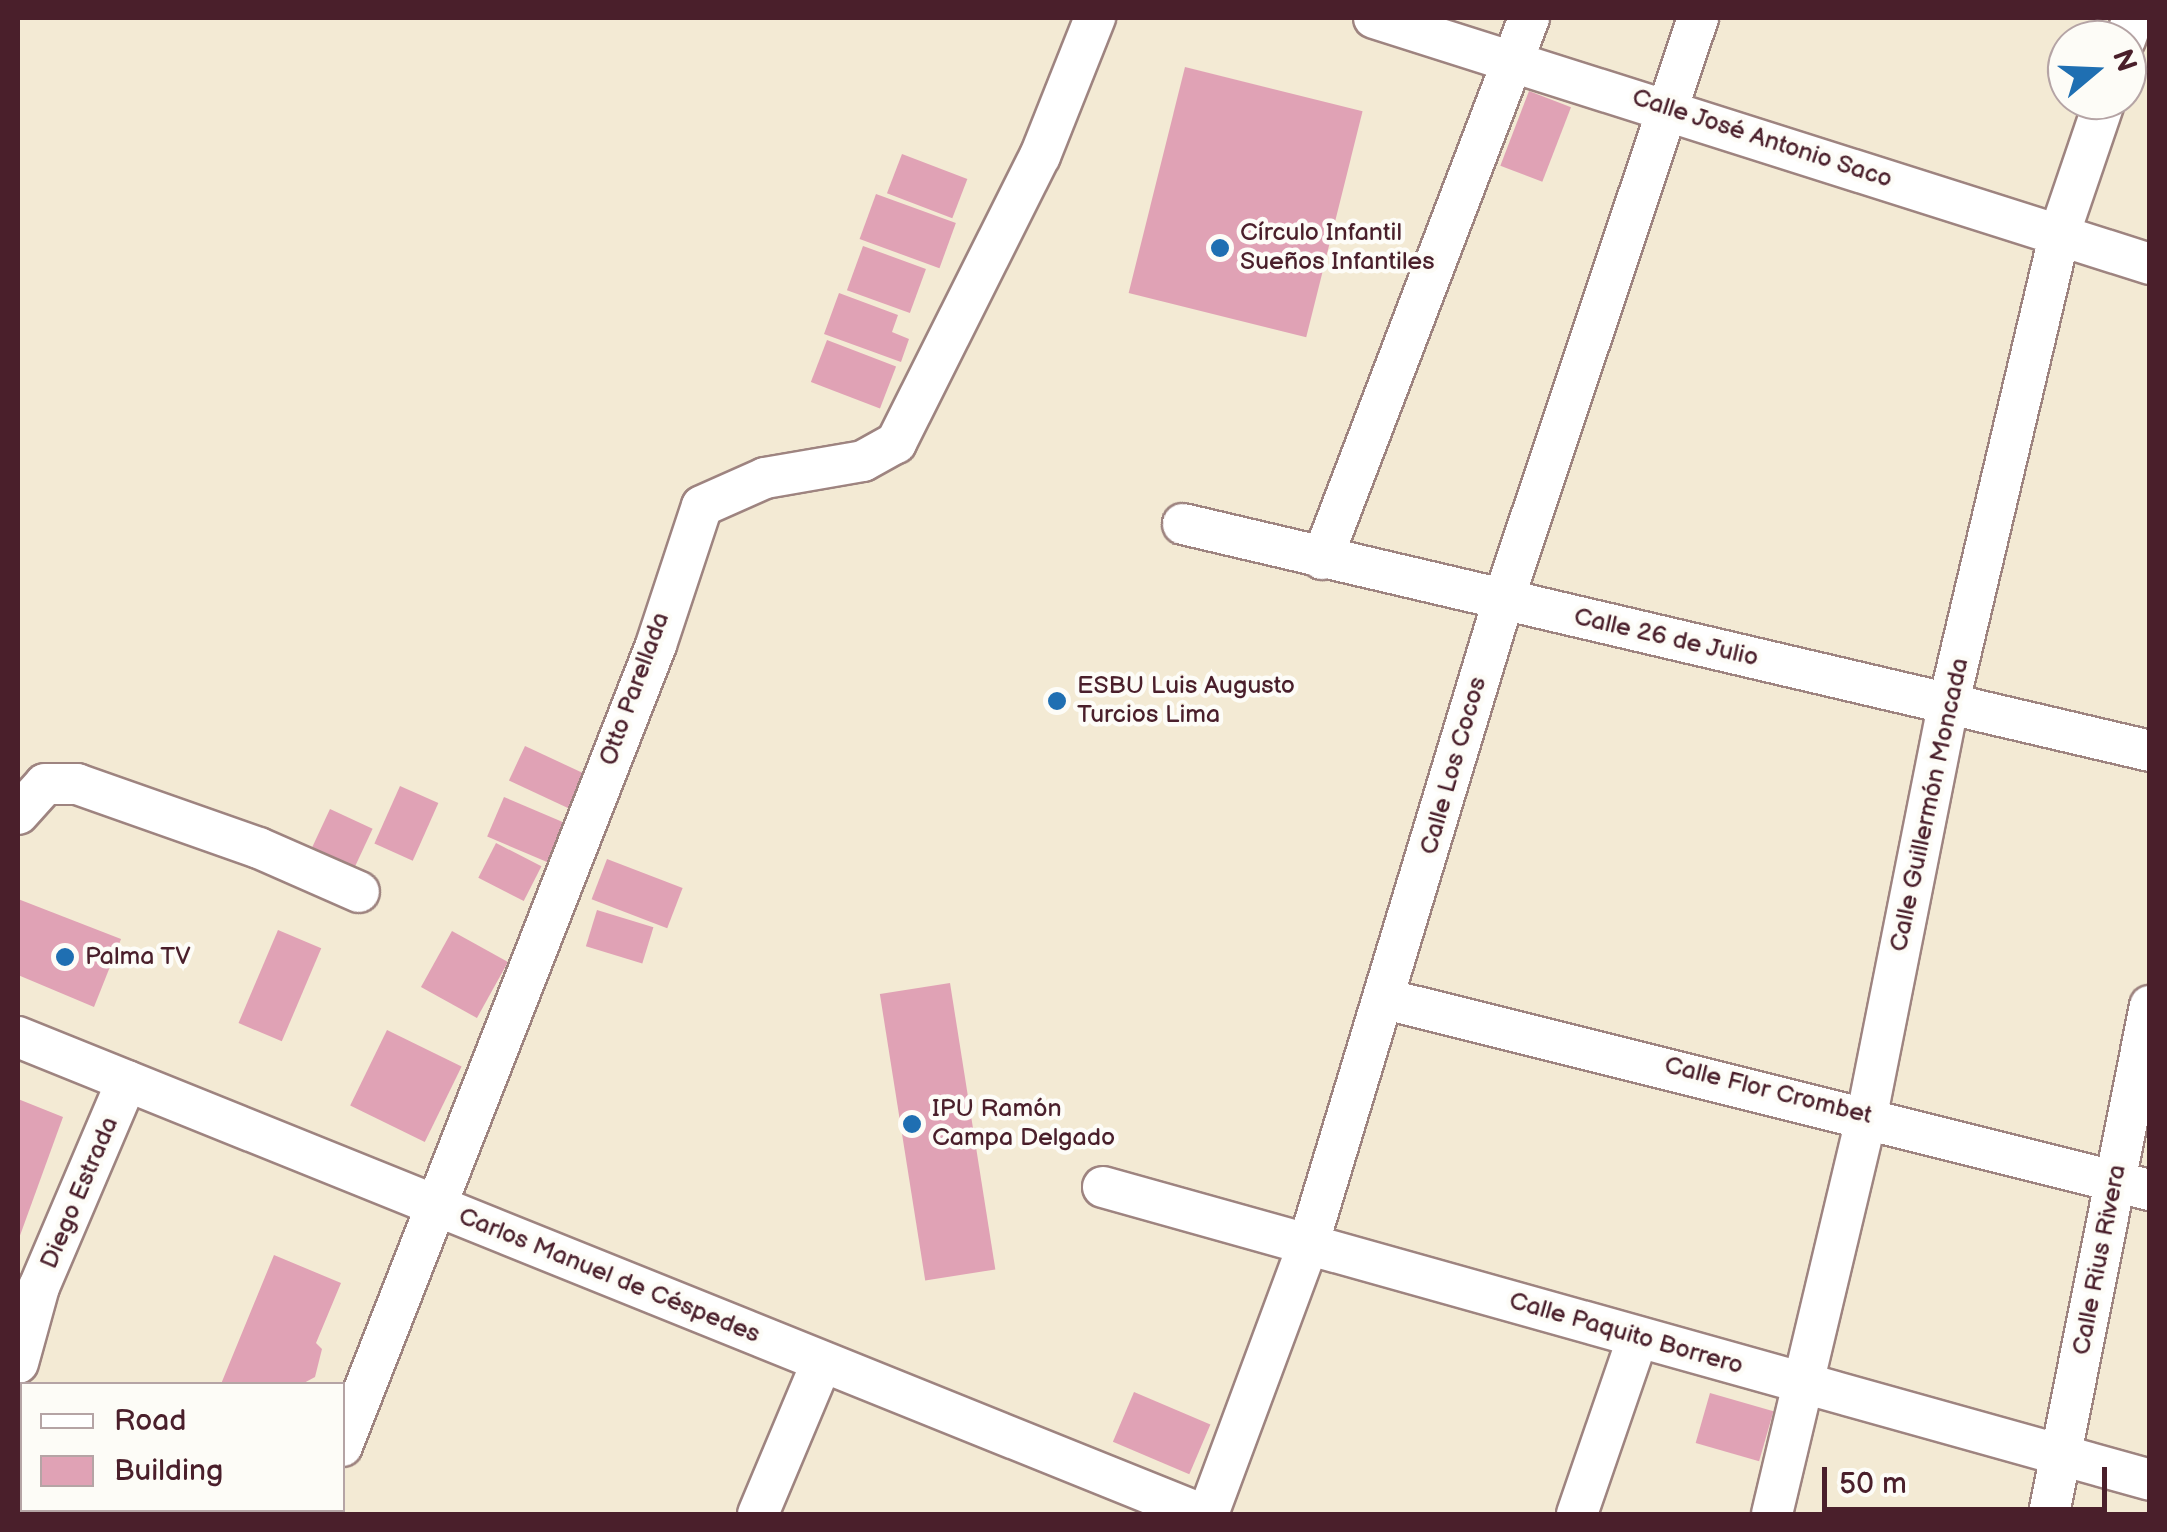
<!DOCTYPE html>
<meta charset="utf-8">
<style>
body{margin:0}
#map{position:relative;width:2167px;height:1532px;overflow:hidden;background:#f3ead4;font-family:"Balsamiq Sans",sans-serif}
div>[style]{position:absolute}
.building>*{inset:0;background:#e0a2b5;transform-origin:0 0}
.roads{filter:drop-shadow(2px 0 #9e8480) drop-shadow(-2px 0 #9e8480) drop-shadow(0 2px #9e8480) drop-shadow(0 -2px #9e8480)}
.minor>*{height:40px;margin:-20px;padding:0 20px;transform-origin:20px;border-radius:20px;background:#fff}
.dots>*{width:28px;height:28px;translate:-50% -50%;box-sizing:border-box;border:5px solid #fdfcf7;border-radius:50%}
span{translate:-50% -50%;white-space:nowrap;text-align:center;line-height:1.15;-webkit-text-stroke:9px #fdfcf7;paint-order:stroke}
.street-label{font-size:25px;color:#4a1f2b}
.poi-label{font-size:25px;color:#4a1f2b}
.left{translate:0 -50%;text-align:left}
.frame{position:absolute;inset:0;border:20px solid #4a1f2b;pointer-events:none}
.legend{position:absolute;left:20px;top:1382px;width:325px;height:130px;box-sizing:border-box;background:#fdfcf7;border:2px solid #b5a4a5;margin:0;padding:12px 18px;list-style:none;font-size:30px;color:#4a1f2b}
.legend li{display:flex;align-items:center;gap:20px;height:50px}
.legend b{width:50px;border:2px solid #b5a4a5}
.north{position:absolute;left:2047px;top:20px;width:100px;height:100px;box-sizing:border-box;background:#fdfcf7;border:2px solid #b5a4a5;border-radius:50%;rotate:71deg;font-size:28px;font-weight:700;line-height:40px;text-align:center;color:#4a1f2b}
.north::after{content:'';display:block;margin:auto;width:35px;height:45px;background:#1f6fb2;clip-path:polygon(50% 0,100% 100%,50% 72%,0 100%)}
.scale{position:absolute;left:1822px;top:1467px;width:285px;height:45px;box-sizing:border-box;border:5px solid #4a1f2b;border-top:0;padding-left:12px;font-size:30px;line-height:35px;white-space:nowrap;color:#4a1f2b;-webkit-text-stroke:8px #fdfcf7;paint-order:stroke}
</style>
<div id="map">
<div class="building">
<div style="left:1185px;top:67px;width:183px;height:233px;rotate:14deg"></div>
<div style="left:1529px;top:91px;width:45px;height:80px;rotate:21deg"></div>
<div style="left:902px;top:154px;width:70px;height:42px;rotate:21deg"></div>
<div style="left:876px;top:194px;width:85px;height:48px;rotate:20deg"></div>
<div style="left:863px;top:246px;width:67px;height:47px;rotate:20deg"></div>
<div style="clip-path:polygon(839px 293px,898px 315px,892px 332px,909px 339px,901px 362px,824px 334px)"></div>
<div style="left:827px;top:340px;width:74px;height:45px;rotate:21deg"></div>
<div style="left:525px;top:746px;width:68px;height:38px;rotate:25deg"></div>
<div style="left:400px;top:786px;width:42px;height:63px;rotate:24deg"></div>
<div style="left:504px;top:797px;width:65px;height:43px;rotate:23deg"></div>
<div style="left:330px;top:809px;width:47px;height:54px;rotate:25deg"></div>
<div style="left:496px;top:843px;width:51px;height:39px;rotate:27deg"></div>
<div style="left:607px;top:859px;width:81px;height:43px;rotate:21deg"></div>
<div style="clip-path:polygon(18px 899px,121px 939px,94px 1007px,18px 975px)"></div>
<div style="left:597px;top:910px;width:59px;height:38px;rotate:17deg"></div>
<div style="left:278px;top:930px;width:47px;height:101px;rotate:23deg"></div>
<div style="left:452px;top:931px;width:64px;height:64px;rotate:29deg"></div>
<div style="left:950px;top:983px;width:290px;height:71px;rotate:81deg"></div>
<div style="left:387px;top:1030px;width:83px;height:84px;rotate:26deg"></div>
<div style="clip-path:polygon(18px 1099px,63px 1117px,18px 1241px)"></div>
<div style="clip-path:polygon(274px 1255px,341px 1283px,316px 1343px,322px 1349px,315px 1377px,302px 1384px,221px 1384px)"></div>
<div style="left:1134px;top:1392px;width:83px;height:54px;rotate:23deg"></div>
<div style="left:1710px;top:1393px;width:66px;height:52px;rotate:16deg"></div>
</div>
<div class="roads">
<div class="minor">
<div style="left:1374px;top:18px;width:814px;rotate:17.59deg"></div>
<div style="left:2125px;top:40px;width:23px;rotate:-70deg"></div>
<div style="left:1183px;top:524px;width:993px;rotate:13.21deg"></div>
<div style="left:1322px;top:559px;width:579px;rotate:-69.06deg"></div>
<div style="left:18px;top:814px;width:40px;rotate:-48deg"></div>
<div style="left:45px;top:784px;width:32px"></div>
<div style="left:77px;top:784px;width:193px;rotate:19.4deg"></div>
<div style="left:259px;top:848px;width:109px;rotate:23.7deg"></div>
<div style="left:1385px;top:999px;width:788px;rotate:14.02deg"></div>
<div style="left:18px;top:1037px;width:1276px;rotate:21.96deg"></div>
<div style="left:1103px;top:1187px;width:1087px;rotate:15.63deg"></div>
<div style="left:18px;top:1363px;width:79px;rotate:-74.6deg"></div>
<div style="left:39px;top:1287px;width:224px;rotate:-66.9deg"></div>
<div style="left:342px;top:1446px;width:860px;rotate:-68.59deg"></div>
<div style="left:656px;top:645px;width:146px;rotate:-71.7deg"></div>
<div style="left:702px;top:506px;width:69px;rotate:-24deg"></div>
<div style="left:765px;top:478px;width:99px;rotate:-9.8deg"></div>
<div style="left:863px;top:461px;width:38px;rotate:-29deg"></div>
<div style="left:896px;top:443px;width:321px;rotate:-63.4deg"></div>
<div style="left:1040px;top:156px;width:149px;rotate:-68.3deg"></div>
<div style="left:18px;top:1496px;width:4px;rotate:27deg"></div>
<div style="left:56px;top:1510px;width:15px;rotate:16deg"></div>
<div style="left:316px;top:1514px;width:4px;rotate:-63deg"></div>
<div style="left:758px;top:1514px;width:165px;rotate:-67.2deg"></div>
<div style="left:1208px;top:1514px;width:287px;rotate:-69.6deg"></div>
<div style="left:1308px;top:1245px;width:673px;rotate:-73.15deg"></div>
<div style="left:1503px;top:601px;width:615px;rotate:-71.51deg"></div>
<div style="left:1577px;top:1514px;width:187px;rotate:-71deg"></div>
<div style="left:1772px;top:1514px;width:410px;rotate:-76.6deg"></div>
<div style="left:1867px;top:1115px;width:421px;rotate:-78.8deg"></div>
<div style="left:1949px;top:702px;width:480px;rotate:-76.7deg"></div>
<div style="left:2059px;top:235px;width:143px;rotate:-71.2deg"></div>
<div style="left:2049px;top:1514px;width:518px;rotate:-78.76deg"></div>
</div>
</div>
<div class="dots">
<div style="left:1220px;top:248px;background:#1f6fb2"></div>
<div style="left:1057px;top:701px;background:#1f6fb2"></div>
<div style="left:65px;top:957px;background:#1f6fb2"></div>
<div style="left:912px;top:1124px;background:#1f6fb2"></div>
</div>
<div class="street-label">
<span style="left:1762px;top:139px;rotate:18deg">Calle José Antonio Saco</span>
<span style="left:1666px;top:638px;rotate:13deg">Calle 26 de Julio</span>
<span style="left:635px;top:689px;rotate:-70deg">Otto Parellada</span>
<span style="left:1454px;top:766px;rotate:-74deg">Calle Los Cocos</span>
<span style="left:1930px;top:805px;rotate:-78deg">Calle Guillermón Moncada</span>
<span style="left:1768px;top:1091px;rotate:14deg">Calle Flor Crombet</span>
<span style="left:80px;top:1193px;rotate:-67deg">Diego Estrada</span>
<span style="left:2100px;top:1260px;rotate:-79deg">Calle Rius Rivera</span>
<span style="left:609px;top:1276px;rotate:22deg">Carlos Manuel de Céspedes</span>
<span style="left:1626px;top:1334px;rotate:16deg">Calle Paquito Borrero</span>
</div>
<div class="poi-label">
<span class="left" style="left:1240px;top:248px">Círculo Infantil<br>Sueños Infantiles</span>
<span class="left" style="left:1077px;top:701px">ESBU Luis Augusto<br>Turcios Lima</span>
<span class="left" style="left:85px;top:957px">Palma TV</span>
<span class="left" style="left:932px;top:1124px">IPU Ramón<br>Campa Delgado</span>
</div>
<div class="frame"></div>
<ul class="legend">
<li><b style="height:12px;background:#fff"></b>Road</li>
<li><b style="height:28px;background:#e0a2b5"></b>Building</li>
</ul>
<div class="north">N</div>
<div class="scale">50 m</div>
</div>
